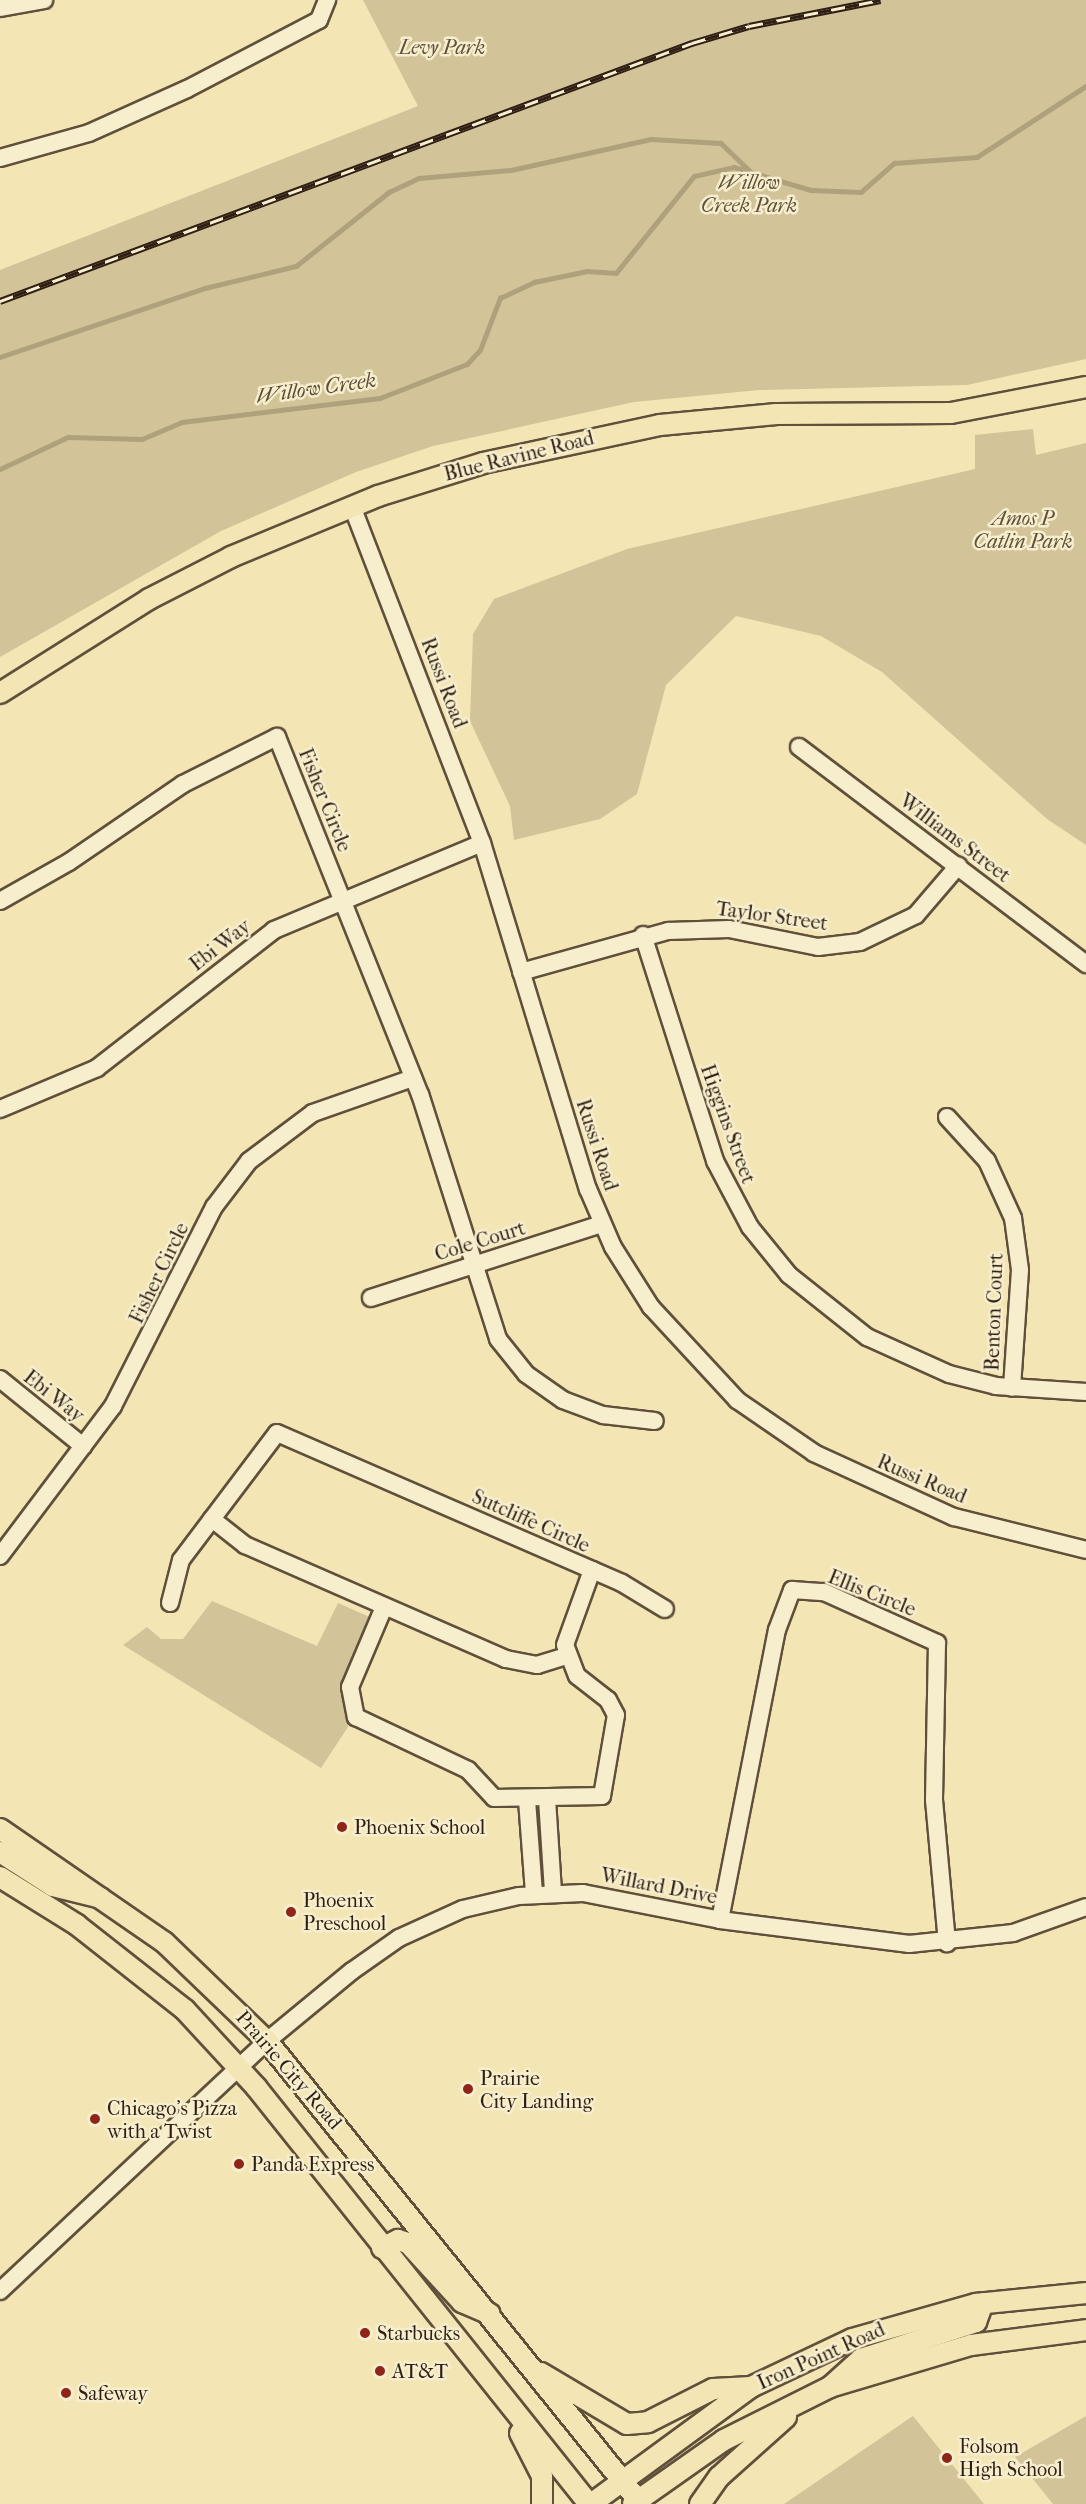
<!DOCTYPE html>
<style>
body{margin:0}
#map{position:relative;width:1086px;height:2504px;overflow:hidden;background:#f3e5b4;font-family:"IM FELL French Canon",serif}
div>[style]{position:absolute}
.green>*{inset:0;background:#d2c399}
.stream>*{height:4.5px;margin:-2.25px;padding:0 2.25px;transform-origin:2.25px;border-radius:2.25px;background:#b0a17d}
.roads{filter:drop-shadow(2px 0 #60503b) drop-shadow(-2px 0 #60503b) drop-shadow(0 2px #60503b) drop-shadow(0 -2px #60503b)}
.minor>*{height:16px;margin:-8px;padding:0 8px;transform-origin:8px;border-radius:8px;background:#f7eece}
.major>*{height:20px;margin:-10px;padding:0 10px;transform-origin:10px;border-radius:10px;background:#f3e5b4}
.rail>*{height:7px;margin-top:-3.5px;transform-origin:0;background:repeating-linear-gradient(90deg,#f7eece 0 14px,#2f1e13 0 28px);box-sizing:border-box;border-block:2px solid #2f1e13}
.dots>*{width:16px;height:16px;translate:-50% -50%;box-sizing:border-box;border:3px solid #f7eece;border-radius:50%}
span{translate:-50% -50%;white-space:nowrap;text-align:center;line-height:1.15;-webkit-text-stroke:5px #f7eece;paint-order:stroke}
.park-label{font-size:20px;color:#60503b;font-style:italic}
.street-label{font-size:20px;color:#2f1e13}
.poi-label{font-size:20px;color:#2f1e13}
.left{translate:0 -50%;text-align:left}
.water-label{font-size:21px;color:#5c4c38;font-style:italic}
</style>
<div id="map">
<div class="green">
<div style="clip-path:polygon(363px 0,1086px 0,1086px 359px,967px 385px,759px 390px,634px 402px,433px 446px,356px 472px,221px 531px,0 657px,0 270px,418px 106px)"></div>
<div style="clip-path:polygon(1033px 429px,1036px 455px,1086px 443px,1086px 845px,1047px 819px,882px 672px,821px 636px,736px 616px,666px 685px,637px 794px,600px 819px,514px 840px,510px 806px,470px 721px,473px 634px,494px 599px,627px 549px,975px 469px,975px 435px)"></div>
<div style="clip-path:polygon(212px 1601px,317px 1646px,338px 1603px,374px 1619px,344px 1695px,348px 1727px,321px 1768px,123px 1645px,147px 1627px,161px 1639px,183px 1639px)"></div>
<div style="clip-path:polygon(913px 2416px,984px 2504px,784px 2504px)"></div>
<div style="clip-path:polygon(1086px 2416px,1086px 2504px,1053px 2504px,1015px 2457px)"></div>
</div>
<div class="stream">
<div style="left:0;top:357px;width:216px;rotate:-18.6deg"></div>
<div style="left:205px;top:288px;width:94px;rotate:-13.6deg"></div>
<div style="left:296px;top:266px;width:119px;rotate:-38.5deg"></div>
<div style="left:389px;top:192px;width:33px;rotate:-25deg"></div>
<div style="left:419px;top:178px;width:92px;rotate:-5deg"></div>
<div style="left:511px;top:170px;width:143px;rotate:-12.5deg"></div>
<div style="left:651px;top:139px;width:70px;rotate:3.3deg"></div>
<div style="left:721px;top:143px;width:40px;rotate:44deg"></div>
<div style="left:0;top:469px;width:75px;rotate:-25.2deg"></div>
<div style="left:68px;top:437px;width:74px;rotate:1.5deg"></div>
<div style="left:142px;top:439px;width:43px;rotate:-23deg"></div>
<div style="left:182px;top:422px;width:199px;rotate:-6.9deg"></div>
<div style="left:380px;top:398px;width:93px;rotate:-21.3deg"></div>
<div style="left:467px;top:364px;width:19px;rotate:-47deg"></div>
<div style="left:480px;top:350px;width:56px;rotate:-69deg"></div>
<div style="left:500px;top:298px;width:38px;rotate:-25deg"></div>
<div style="left:534px;top:282px;width:54px;rotate:-11.7deg"></div>
<div style="left:587px;top:271px;width:29px;rotate:4deg"></div>
<div style="left:616px;top:273px;width:124px;rotate:-51.2deg"></div>
<div style="left:694px;top:176px;width:41px;rotate:-12.7deg"></div>
<div style="left:734px;top:167px;width:80px;rotate:16.6deg"></div>
<div style="left:811px;top:190px;width:50px;rotate:2.3deg"></div>
<div style="left:861px;top:192px;width:44px;rotate:-41.3deg"></div>
<div style="left:894px;top:163px;width:83px;rotate:-4.1deg"></div>
<div style="left:977px;top:157px;width:130px;rotate:-33.1deg"></div>
</div>
<div class="roads">
<div class="minor">
<div style="left:0;top:8px;width:45px;rotate:-10.3deg"></div>
<div style="left:0;top:158px;width:92px;rotate:-15.7deg"></div>
<div style="left:89px;top:133px;width:107px;rotate:-24.2deg"></div>
<div style="left:187px;top:89px;width:149px;rotate:-27.6deg"></div>
<div style="left:319px;top:20px;width:22px;rotate:-68deg"></div>
<div style="left:352px;top:506px;width:361px;rotate:68.9deg"></div>
<div style="left:482px;top:843px;width:362px;rotate:73deg"></div>
<div style="left:588px;top:1189px;width:63px;rotate:66.7deg"></div>
<div style="left:613px;top:1247px;width:71px;rotate:57.7deg"></div>
<div style="left:651px;top:1307px;width:127px;rotate:47.2deg"></div>
<div style="left:737px;top:1400px;width:93px;rotate:34.5deg"></div>
<div style="left:814px;top:1453px;width:154px;rotate:24.6deg"></div>
<div style="left:954px;top:1517px;width:136px;rotate:14deg"></div>
<div style="left:799px;top:747px;width:360px;rotate:37.1deg"></div>
<div style="left:0;top:901px;width:79px;rotate:-29.5deg"></div>
<div style="left:69px;top:862px;width:138px;rotate:-34.4deg"></div>
<div style="left:183px;top:784px;width:105px;rotate:-26.6deg"></div>
<div style="left:277px;top:737px;width:385px;rotate:68.2deg"></div>
<div style="left:420px;top:1094px;width:257px;rotate:72.3deg"></div>
<div style="left:498px;top:1339px;width:45px;rotate:51.3deg"></div>
<div style="left:526px;top:1374px;width:45px;rotate:35.1deg"></div>
<div style="left:563px;top:1400px;width:43px;rotate:20.6deg"></div>
<div style="left:603px;top:1415px;width:52px;rotate:6.6deg"></div>
<div style="left:643px;top:935px;width:237px;rotate:72.3deg"></div>
<div style="left:715px;top:1161px;width:75px;rotate:62.1deg"></div>
<div style="left:750px;top:1227px;width:62px;rotate:50.9deg"></div>
<div style="left:789px;top:1275px;width:100px;rotate:38.5deg"></div>
<div style="left:867px;top:1337px;width:90px;rotate:24.3deg"></div>
<div style="left:949px;top:1374px;width:49px;rotate:14.3deg"></div>
<div style="left:996px;top:1386px;width:90px;rotate:3.8deg"></div>
<div style="left:521px;top:972px;width:153px;rotate:-15.6deg"></div>
<div style="left:668px;top:931px;width:61px;rotate:-1.9deg"></div>
<div style="left:729px;top:929px;width:91px;rotate:11.4deg"></div>
<div style="left:818px;top:947px;width:42px;rotate:-6.8deg"></div>
<div style="left:860px;top:942px;width:62px;rotate:-25.7deg"></div>
<div style="left:916px;top:915px;width:65px;rotate:-49.4deg"></div>
<div style="left:0;top:1109px;width:105px;rotate:-22.9deg"></div>
<div style="left:97px;top:1068px;width:224px;rotate:-37.9deg"></div>
<div style="left:274px;top:930px;width:225px;rotate:-22.7deg"></div>
<div style="left:947px;top:1117px;width:59px;rotate:47.7deg"></div>
<div style="left:987px;top:1161px;width:63px;rotate:65.5deg"></div>
<div style="left:1013px;top:1218px;width:52px;rotate:82.3deg"></div>
<div style="left:1020px;top:1270px;width:118px;rotate:93.9deg"></div>
<div style="left:371px;top:1298px;width:242px;rotate:-17.8deg"></div>
<div style="left:0;top:1379px;width:107px;rotate:38.9deg"></div>
<div style="left:212px;top:1519px;width:42px;rotate:38.2deg"></div>
<div style="left:245px;top:1545px;width:285px;rotate:23.6deg"></div>
<div style="left:506px;top:1659px;width:32px;rotate:11deg"></div>
<div style="left:537px;top:1665px;width:31px;rotate:-17deg"></div>
<div style="left:0;top:1556px;width:188px;rotate:-53deg"></div>
<div style="left:113px;top:1406px;width:223px;rotate:-63.1deg"></div>
<div style="left:214px;top:1207px;width:58px;rotate:-52.7deg"></div>
<div style="left:249px;top:1161px;width:80px;rotate:-36.9deg"></div>
<div style="left:313px;top:1113px;width:106px;rotate:-19.3deg"></div>
<div style="left:170px;top:1603px;width:44px;rotate:-75.7deg"></div>
<div style="left:181px;top:1560px;width:159px;rotate:-52.9deg"></div>
<div style="left:277px;top:1433px;width:376px;rotate:23.5deg"></div>
<div style="left:622px;top:1583px;width:50px;rotate:31.2deg"></div>
<div style="left:384px;top:1607px;width:87px;rotate:113deg"></div>
<div style="left:350px;top:1687px;width:31px;rotate:79deg"></div>
<div style="left:356px;top:1717px;width:124px;rotate:25.3deg"></div>
<div style="left:468px;top:1770px;width:38px;rotate:47deg"></div>
<div style="left:494px;top:1798px;width:108px;rotate:-1.1deg"></div>
<div style="left:602px;top:1796px;width:82px;rotate:-80.2deg"></div>
<div style="left:616px;top:1715px;width:17px;rotate:-118deg"></div>
<div style="left:608px;top:1700px;width:39px;rotate:-142deg"></div>
<div style="left:577px;top:1676px;width:33px;rotate:-111deg"></div>
<div style="left:565px;top:1645px;width:80px;rotate:-70.2deg"></div>
<div style="left:547px;top:1799px;width:93px;rotate:86.3deg"></div>
<div style="left:527px;top:1800px;width:94px;rotate:85.7deg"></div>
<div style="left:720px;top:1920px;width:296px;rotate:-78.9deg"></div>
<div style="left:777px;top:1630px;width:43px;rotate:-69.4deg"></div>
<div style="left:792px;top:1590px;width:32px;rotate:4deg"></div>
<div style="left:824px;top:1592px;width:124px;rotate:24.3deg"></div>
<div style="left:937px;top:1643px;width:157px;rotate:91.1deg"></div>
<div style="left:934px;top:1800px;width:144px;rotate:84.8deg"></div>
<div style="left:0;top:2291px;width:366px;rotate:-43.1deg"></div>
<div style="left:267px;top:2041px;width:110px;rotate:-39.5deg"></div>
<div style="left:352px;top:1971px;width:57px;rotate:-35.1deg"></div>
<div style="left:399px;top:1938px;width:70px;rotate:-24.4deg"></div>
<div style="left:463px;top:1909px;width:57px;rotate:-13.1deg"></div>
<div style="left:519px;top:1896px;width:64px;rotate:-2.7deg"></div>
<div style="left:583px;top:1893px;width:140px;rotate:11.1deg"></div>
<div style="left:720px;top:1920px;width:191px;rotate:7.2deg"></div>
<div style="left:909px;top:1944px;width:105px;rotate:-6deg"></div>
<div style="left:1013px;top:1933px;width:77px;rotate:-19.6deg"></div>
</div>
<div class="major">
<div style="left:0;top:693px;width:176px;rotate:-32.2deg"></div>
<div style="left:149px;top:599px;width:92px;rotate:-27.1deg"></div>
<div style="left:231px;top:557px;width:159px;rotate:-22.5deg"></div>
<div style="left:378px;top:496px;width:110px;rotate:-17.4deg"></div>
<div style="left:483px;top:463px;width:181px;rotate:-12.1deg"></div>
<div style="left:660px;top:425px;width:117px;rotate:-5.4deg"></div>
<div style="left:776px;top:414px;width:175px;rotate:-0.3deg"></div>
<div style="left:951px;top:413px;width:137px;rotate:-10.9deg"></div>
<div style="left:0;top:1829px;width:199px;rotate:34.6deg"></div>
<div style="left:164px;top:1942px;width:143px;rotate:43.9deg"></div>
<div style="left:267px;top:2041px;width:595px;rotate:51.07deg"></div>
<div style="left:0;top:1852px;width:63px;rotate:32.7deg"></div>
<div style="left:53px;top:1886px;width:49px;rotate:14deg"></div>
<div style="left:0;top:1877px;width:91px;rotate:31.9deg"></div>
<div style="left:77px;top:1925px;width:137px;rotate:38.2deg"></div>
<div style="left:185px;top:2010px;width:105px;rotate:47.3deg"></div>
<div style="left:256px;top:2087px;width:534px;rotate:51.39deg"></div>
<div style="left:382px;top:2248px;width:18px;rotate:-27deg"></div>
<div style="left:398px;top:2240px;width:10px;rotate:17deg"></div>
<div style="left:408px;top:2243px;width:80px;rotate:47.5deg"></div>
<div style="left:462px;top:2302px;width:30px;rotate:23deg"></div>
<div style="left:541px;top:2373px;width:100px;rotate:30.7deg"></div>
<div style="left:627px;top:2424px;width:21px;rotate:-5deg"></div>
<div style="left:648px;top:2422px;width:73px;rotate:-26.9deg"></div>
<div style="left:713px;top:2389px;width:38px;rotate:-3deg"></div>
<div style="left:830px;top:2387px;width:42px;rotate:-42.1deg"></div>
<div style="left:861px;top:2359px;width:121px;rotate:-17.8deg"></div>
<div style="left:976px;top:2322px;width:20px;rotate:-70deg"></div>
<div style="left:520px;top:2433px;width:48px;rotate:62.9deg"></div>
<div style="left:542px;top:2476px;width:28px;rotate:90deg"></div>
<div style="left:591px;top:2504px;width:198px;rotate:-36.2deg"></div>
<div style="left:751px;top:2387px;width:112px;rotate:-25.4deg"></div>
<div style="left:852px;top:2339px;width:129px;rotate:-15.8deg"></div>
<div style="left:976px;top:2304px;width:111px;rotate:-5.7deg"></div>
<div style="left:633px;top:2504px;width:111px;rotate:-35.1deg"></div>
<div style="left:724px;top:2440px;width:119px;rotate:-26.6deg"></div>
<div style="left:830px;top:2387px;width:147px;rotate:-16.6deg"></div>
<div style="left:971px;top:2345px;width:116px;rotate:-7.4deg"></div>
<div style="left:700px;top:2504px;width:33px;rotate:-55deg"></div>
<div style="left:719px;top:2477px;width:90px;rotate:-41.8deg"></div>
</div>
</div>
<div class="rail">
<div style="left:0;top:301px;width:739px;rotate:-20.45deg"></div>
<div style="left:692px;top:43px;width:59px;rotate:-16.6deg"></div>
<div style="left:749px;top:26px;width:134px;rotate:-11.2deg"></div>
</div>
<div class="dots">
<div style="left:342px;top:1827px;background:#8f2418"></div>
<div style="left:291px;top:1912px;background:#8f2418"></div>
<div style="left:468px;top:2089px;background:#8f2418"></div>
<div style="left:95px;top:2119px;background:#8f2418"></div>
<div style="left:239px;top:2164px;background:#8f2418"></div>
<div style="left:365px;top:2333px;background:#8f2418"></div>
<div style="left:380px;top:2371px;background:#8f2418"></div>
<div style="left:66px;top:2393px;background:#8f2418"></div>
<div style="left:947px;top:2458px;background:#8f2418"></div>
</div>
<div class="park-label">
<span style="left:442px;top:47px">Levy Park</span>
<span style="left:749px;top:194px">Willow<br>Creek Park</span>
<span style="left:1023px;top:530px">Amos P<br>Catlin Park</span>
</div>
<div class="street-label">
<span style="left:519px;top:456px;rotate:-14deg">Blue Ravine Road</span>
<span style="left:444px;top:683px;rotate:69deg">Russi Road</span>
<span style="left:325px;top:800px;rotate:68deg">Fisher Circle</span>
<span style="left:955px;top:838px;rotate:37deg">Williams Street</span>
<span style="left:772px;top:916px;rotate:8deg">Taylor Street</span>
<span style="left:220px;top:945px;rotate:-38deg">Ebi Way</span>
<span style="left:728px;top:1124px;rotate:70deg">Higgins Street</span>
<span style="left:597px;top:1145px;rotate:72deg">Russi Road</span>
<span style="left:480px;top:1241px;rotate:-17deg">Cole Court</span>
<span style="left:159px;top:1273px;rotate:-64deg">Fisher Circle</span>
<span style="left:994px;top:1312px;rotate:-88deg">Benton Court</span>
<span style="left:54px;top:1396px;rotate:38deg">Ebi Way</span>
<span style="left:922px;top:1479px;rotate:23deg">Russi Road</span>
<span style="left:531px;top:1521px;rotate:24deg">Sutcliffe Circle</span>
<span style="left:872px;top:1593px;rotate:22deg">Ellis Circle</span>
<span style="left:659px;top:1886px;rotate:11deg">Willard Drive</span>
<span style="left:289px;top:2070px;rotate:49deg">Prairie City Road</span>
<span style="left:821px;top:2356px;rotate:-24deg">Iron Point Road</span>
</div>
<div class="poi-label">
<span class="left" style="left:354px;top:1827px">Phoenix School</span>
<span class="left" style="left:303px;top:1912px">Phoenix<br>Preschool</span>
<span class="left" style="left:480px;top:2090px">Prairie<br>City Landing</span>
<span class="left" style="left:107px;top:2120px">Chicago's Pizza<br>with a Twist</span>
<span class="left" style="left:251px;top:2164px">Panda Express</span>
<span class="left" style="left:377px;top:2333px">Starbucks</span>
<span class="left" style="left:392px;top:2371px">AT&amp;T</span>
<span class="left" style="left:78px;top:2393px">Safeway</span>
<span class="left" style="left:959px;top:2458px">Folsom<br>High School</span>
</div>
<div class="water-label">
<span style="left:316px;top:388px;rotate:-8deg">Willow Creek</span>
</div>
</div>
